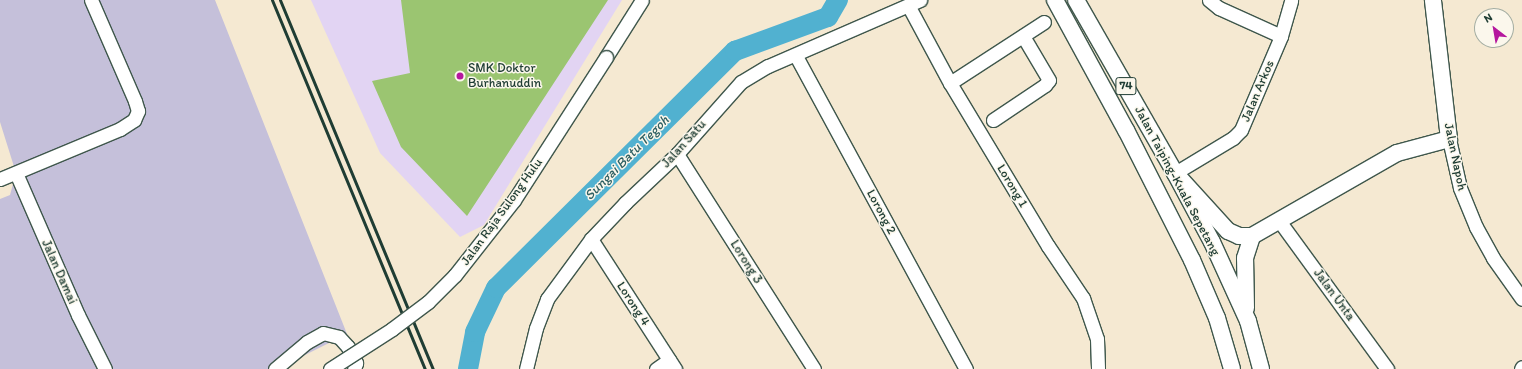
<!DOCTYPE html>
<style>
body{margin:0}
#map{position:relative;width:1522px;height:369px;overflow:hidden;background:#f5e9d2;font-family:Itim,sans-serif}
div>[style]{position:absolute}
.built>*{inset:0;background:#e2d4f3}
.industrial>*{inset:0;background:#c5c0da}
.green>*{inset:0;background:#9bc571}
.river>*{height:20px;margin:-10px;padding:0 10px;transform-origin:10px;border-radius:10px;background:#51b1d0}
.roads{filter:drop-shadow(1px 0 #3f574c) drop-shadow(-1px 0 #3f574c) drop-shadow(0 1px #3f574c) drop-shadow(0 -1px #3f574c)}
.minor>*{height:13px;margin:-6.5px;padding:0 6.5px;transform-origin:6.5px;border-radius:6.5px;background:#fff}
.major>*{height:16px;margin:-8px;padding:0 8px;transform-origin:8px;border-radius:8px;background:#fff}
.rail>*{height:3px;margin:-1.5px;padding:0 1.5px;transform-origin:1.5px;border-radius:1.5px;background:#1f3d34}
.bridges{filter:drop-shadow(1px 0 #3f574c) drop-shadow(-1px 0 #3f574c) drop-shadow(0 1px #3f574c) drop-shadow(0 -1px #3f574c)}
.minor-bridge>*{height:13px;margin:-6.5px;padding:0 6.5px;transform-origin:6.5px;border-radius:6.5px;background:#fff}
.dots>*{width:11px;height:11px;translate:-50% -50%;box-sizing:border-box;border:2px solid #fbf7ec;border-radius:50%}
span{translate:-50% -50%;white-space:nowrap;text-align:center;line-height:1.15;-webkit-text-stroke:3px #fbf7ec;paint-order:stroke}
.shield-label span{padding:1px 3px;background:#fbf7ec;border:1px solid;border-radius:3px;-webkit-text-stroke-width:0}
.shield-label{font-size:12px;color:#1f3d34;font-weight:700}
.poi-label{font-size:13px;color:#1f3d34}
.left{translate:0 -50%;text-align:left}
.street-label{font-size:13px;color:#1f3d34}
.water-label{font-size:14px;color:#2e6063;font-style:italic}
.north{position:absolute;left:1474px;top:8px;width:40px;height:40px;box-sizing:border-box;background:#fbf7ec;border:1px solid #a3ada2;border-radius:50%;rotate:329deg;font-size:11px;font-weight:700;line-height:16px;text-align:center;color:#1f3d34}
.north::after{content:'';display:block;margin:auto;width:14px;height:18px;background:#b5179e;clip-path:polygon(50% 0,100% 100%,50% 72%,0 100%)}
</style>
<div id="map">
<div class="built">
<div style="clip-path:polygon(311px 0,622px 0,484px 225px,460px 237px,380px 153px)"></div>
</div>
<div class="industrial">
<div style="clip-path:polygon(0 0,215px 0,347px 334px,277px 369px,0 369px,0 199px,10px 195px,16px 173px,0 122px)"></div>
</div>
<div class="green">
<div style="clip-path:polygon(401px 0,608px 0,467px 216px,401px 147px,372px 81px,410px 73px)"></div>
</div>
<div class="river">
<div style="left:468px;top:369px;width:38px;rotate:-79deg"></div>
<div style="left:475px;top:332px;width:49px;rotate:-64.5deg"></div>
<div style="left:496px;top:288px;width:337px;rotate:-44.8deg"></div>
<div style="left:735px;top:51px;width:99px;rotate:-20.1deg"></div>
<div style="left:828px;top:17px;width:20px;rotate:-60deg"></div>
</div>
<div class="roads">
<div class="minor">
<div style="left:1209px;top:0;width:13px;rotate:39deg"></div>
<div style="left:1219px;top:8px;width:68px;rotate:24.3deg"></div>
<div style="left:909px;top:7px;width:86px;rotate:61.7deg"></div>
<div style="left:950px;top:83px;width:190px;rotate:59deg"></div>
<div style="left:1048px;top:246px;width:63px;rotate:56.1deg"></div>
<div style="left:1083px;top:298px;width:43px;rotate:71.1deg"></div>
<div style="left:1097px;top:339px;width:30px;rotate:88deg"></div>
<div style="left:796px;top:56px;width:356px;rotate:61.5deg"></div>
<div style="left:606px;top:57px;width:67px;rotate:-57.7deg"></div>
<div style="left:950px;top:83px;width:112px;rotate:-33deg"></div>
<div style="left:993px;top:120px;width:63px;rotate:-33.9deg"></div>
<div style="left:1045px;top:85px;width:6px;rotate:-51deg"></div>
<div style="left:1049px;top:80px;width:51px;rotate:-120.6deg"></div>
<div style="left:1449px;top:139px;width:50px;rotate:77.3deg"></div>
<div style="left:1460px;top:188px;width:42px;rotate:67.7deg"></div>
<div style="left:1476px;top:227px;width:35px;rotate:61deg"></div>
<div style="left:1493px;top:258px;width:50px;rotate:54.7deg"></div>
<div style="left:677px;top:154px;width:255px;rotate:57.5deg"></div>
<div style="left:16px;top:173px;width:155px;rotate:66.4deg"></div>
<div style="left:78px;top:315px;width:60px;rotate:63.4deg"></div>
<div style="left:1175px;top:173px;width:68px;rotate:-31.1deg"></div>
<div style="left:1233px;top:138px;width:11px;rotate:-45deg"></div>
<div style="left:1241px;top:130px;width:102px;rotate:-66.9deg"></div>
<div style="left:1281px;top:36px;width:37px;rotate:-74deg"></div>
<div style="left:0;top:179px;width:130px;rotate:-22.6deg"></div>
<div style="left:120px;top:129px;width:17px;rotate:-33deg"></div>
<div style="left:134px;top:120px;width:10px;rotate:-66deg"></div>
<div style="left:138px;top:111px;width:10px;rotate:-107deg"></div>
<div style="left:135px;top:101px;width:110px;rotate:-113.5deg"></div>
<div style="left:1280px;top:222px;width:182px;rotate:53.9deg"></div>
<div style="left:591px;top:239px;width:155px;rotate:57.1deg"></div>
<div style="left:275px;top:369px;width:42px;rotate:-40.2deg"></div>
<div style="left:307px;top:342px;width:18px;rotate:-29deg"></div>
<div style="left:323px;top:333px;width:16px;rotate:14deg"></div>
<div style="left:339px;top:337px;width:13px;rotate:48deg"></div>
<div style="left:348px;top:347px;width:18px;rotate:63deg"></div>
<div style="left:356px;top:363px;width:6px;rotate:108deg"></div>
<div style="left:526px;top:369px;width:42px;rotate:-76.3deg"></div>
<div style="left:536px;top:328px;width:31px;rotate:-69deg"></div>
<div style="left:547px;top:299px;width:74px;rotate:-53.7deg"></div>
<div style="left:591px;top:239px;width:50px;rotate:-46.6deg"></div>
<div style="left:625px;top:203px;width:71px;rotate:-43.3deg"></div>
<div style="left:677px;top:154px;width:96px;rotate:-48.4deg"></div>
<div style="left:741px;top:82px;width:31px;rotate:-31deg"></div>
<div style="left:768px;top:66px;width:166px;rotate:-23.5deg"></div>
<div style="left:656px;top:369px;width:16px;rotate:-35deg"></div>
<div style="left:1521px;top:369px;width:2px;rotate:-63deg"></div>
</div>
<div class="major">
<div style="left:1055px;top:0;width:148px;rotate:61.4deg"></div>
<div style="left:1126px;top:130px;width:146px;rotate:63.1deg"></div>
<div style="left:1192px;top:260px;width:63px;rotate:66.7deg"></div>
<div style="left:1217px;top:318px;width:53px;rotate:73.6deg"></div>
<div style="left:1076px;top:0;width:199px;rotate:60.2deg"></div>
<div style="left:1175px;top:173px;width:78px;rotate:61.8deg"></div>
<div style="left:1212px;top:242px;width:87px;rotate:65.5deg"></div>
<div style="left:1248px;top:321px;width:50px;rotate:74.8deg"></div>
<div style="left:1175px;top:173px;width:79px;rotate:47.6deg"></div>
<div style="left:1228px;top:231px;width:12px;rotate:24deg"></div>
<div style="left:1239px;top:236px;width:13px"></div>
<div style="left:1252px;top:236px;width:167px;rotate:-29.8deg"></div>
<div style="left:1397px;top:153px;width:54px;rotate:-15.1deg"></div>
<div style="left:1449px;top:139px;width:140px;rotate:-96.6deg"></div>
<div style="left:1246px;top:308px;width:50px;rotate:-91.1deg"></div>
<div style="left:1245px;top:258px;width:23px;rotate:-72deg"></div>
</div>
</div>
<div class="rail">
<div style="left:272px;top:0;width:399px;rotate:67.5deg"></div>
<div style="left:280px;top:0;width:399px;rotate:67.5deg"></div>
</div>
<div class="bridges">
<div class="minor-bridge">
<div style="left:330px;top:369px;width:74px;rotate:-32.8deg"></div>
<div style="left:392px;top:329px;width:45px;rotate:-36.9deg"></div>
<div style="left:428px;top:302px;width:38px;rotate:-45deg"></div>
<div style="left:455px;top:275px;width:95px;rotate:-51.8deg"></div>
<div style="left:514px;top:200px;width:170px;rotate:-57.2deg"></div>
</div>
</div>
<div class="dots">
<div style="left:460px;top:76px;background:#b5179e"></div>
</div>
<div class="shield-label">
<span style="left:1126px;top:86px">74</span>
</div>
<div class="poi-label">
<span class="left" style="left:468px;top:76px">SMK Doktor<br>Burhanuddin</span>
</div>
<div class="street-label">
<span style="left:1258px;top:91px;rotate:-67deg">Jalan Arkos</span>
<span style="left:684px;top:144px;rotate:-48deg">Jalan Satu</span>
<span style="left:1455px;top:157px;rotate:78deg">Jalan Napoh</span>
<span style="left:1177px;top:181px;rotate:62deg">Jalan Taiping-Kuala Sepetang</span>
<span style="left:1012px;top:186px;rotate:59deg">Lorong 1</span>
<span style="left:502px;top:212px;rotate:-54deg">Jalan Raja Sulong Hulu</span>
<span style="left:881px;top:212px;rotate:62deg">Lorong 2</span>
<span style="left:746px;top:262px;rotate:58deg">Lorong 3</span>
<span style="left:59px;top:272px;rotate:66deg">Jalan Damai</span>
<span style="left:1334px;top:295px;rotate:54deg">Jalan Unta</span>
<span style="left:633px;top:304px;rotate:57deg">Lorong 4</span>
</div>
<div class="water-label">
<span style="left:627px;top:158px;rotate:-45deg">Sungai Batu Tegoh</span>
</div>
<div class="north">N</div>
</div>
